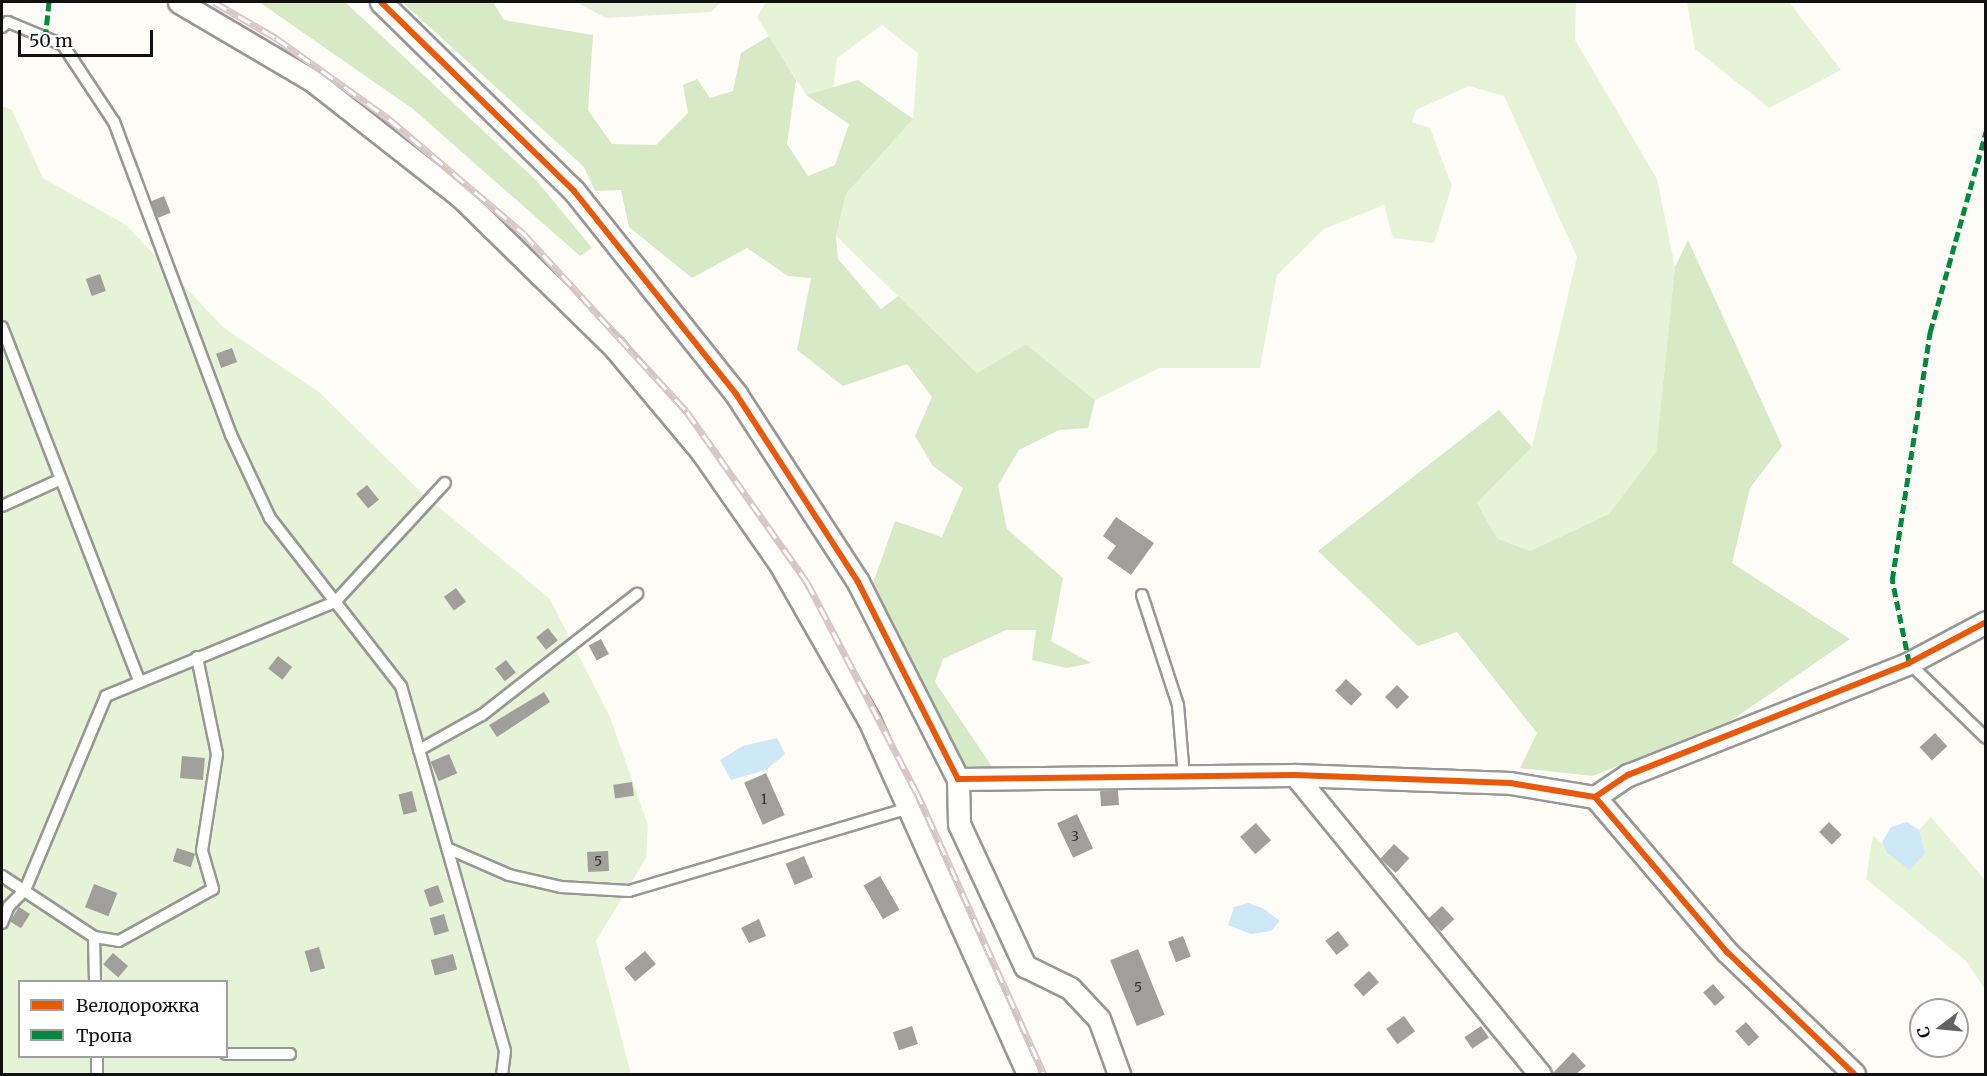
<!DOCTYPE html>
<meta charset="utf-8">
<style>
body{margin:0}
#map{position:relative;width:1987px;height:1076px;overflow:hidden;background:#fdfcf7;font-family:Merriweather,serif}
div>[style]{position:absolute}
.green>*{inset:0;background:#e7f3d7}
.forest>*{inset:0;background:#d8eac5}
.cemetery>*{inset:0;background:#e9eedb}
.water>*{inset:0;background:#cde8f7}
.building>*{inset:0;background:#a19f9c;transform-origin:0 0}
.roads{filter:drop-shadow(2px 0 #979795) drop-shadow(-2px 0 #979795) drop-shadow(0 2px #979795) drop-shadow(0 -2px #979795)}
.lane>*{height:10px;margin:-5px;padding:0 5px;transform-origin:5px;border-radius:5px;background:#fffffe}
.street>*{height:21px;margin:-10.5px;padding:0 10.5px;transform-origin:10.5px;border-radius:10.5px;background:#fffffe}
.rail>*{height:7px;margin-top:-3.5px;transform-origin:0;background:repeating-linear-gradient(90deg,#fff 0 14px,#d9c6c7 0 28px);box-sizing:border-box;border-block:2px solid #d9c6c7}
.quiet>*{height:4.5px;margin-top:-2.25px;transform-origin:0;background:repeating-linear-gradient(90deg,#00873e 0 9px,transparent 0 13.5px)}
.cycleway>*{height:6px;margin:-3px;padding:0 3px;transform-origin:3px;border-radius:3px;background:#e8590c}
span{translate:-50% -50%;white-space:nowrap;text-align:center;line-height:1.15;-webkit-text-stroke:6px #fff;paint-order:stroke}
.number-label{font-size:14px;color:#353434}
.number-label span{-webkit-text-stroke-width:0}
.frame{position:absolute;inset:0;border:3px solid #111;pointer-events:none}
.legend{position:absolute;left:18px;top:980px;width:210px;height:78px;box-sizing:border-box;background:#fff;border:2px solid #a0a0a0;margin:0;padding:8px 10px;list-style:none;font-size:18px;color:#111}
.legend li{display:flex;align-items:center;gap:12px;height:30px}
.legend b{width:30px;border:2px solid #a0a0a0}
.north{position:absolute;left:1909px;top:998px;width:60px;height:60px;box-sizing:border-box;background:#fff;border:2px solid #a0a0a0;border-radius:50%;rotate:254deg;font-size:16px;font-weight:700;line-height:24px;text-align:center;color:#111}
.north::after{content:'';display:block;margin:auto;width:21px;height:27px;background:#646362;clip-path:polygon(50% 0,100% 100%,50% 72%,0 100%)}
.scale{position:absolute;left:18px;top:30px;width:135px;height:27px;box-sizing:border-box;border:3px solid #111;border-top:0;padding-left:8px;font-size:18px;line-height:21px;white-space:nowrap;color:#111;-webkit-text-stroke:4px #fff;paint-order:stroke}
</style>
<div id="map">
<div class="green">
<div style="clip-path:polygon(766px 2px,1576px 2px,1575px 40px,1657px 179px,1675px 267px,1656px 453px,1609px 514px,1530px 551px,1497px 538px,1477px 503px,1532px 447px,1577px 257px,1504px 96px,1469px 86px,1416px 110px,1412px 122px,1430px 128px,1452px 186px,1434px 243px,1393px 238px,1384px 205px,1324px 229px,1277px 275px,1260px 368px,1159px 368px,1095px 400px,1026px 344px,977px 373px,836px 236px,846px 194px,913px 119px,918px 53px,882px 25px,837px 58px,833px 90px,806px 95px,757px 17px)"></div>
<div style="clip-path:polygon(1687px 2px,1789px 2px,1841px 70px,1769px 108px,1695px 49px)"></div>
<div style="clip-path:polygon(evenodd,2px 106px,12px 110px,43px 178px,126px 225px,224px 328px,319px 392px,423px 494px,550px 599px,610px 717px,648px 825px,646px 858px,596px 941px,631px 1074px,2px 1074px,2px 106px,20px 982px,226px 982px,226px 1056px,20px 1056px,20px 982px)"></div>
<div style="clip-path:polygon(1931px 817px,1985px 880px,1985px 989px,1966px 961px,1866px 879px,1873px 835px,1896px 857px,1925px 853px,1919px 830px)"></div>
</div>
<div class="forest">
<div style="clip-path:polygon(259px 2px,345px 2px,537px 181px,592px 248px,580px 256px,413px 109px)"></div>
<div style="clip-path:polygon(402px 2px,493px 2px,504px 20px,593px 35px,588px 110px,612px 144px,656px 145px,688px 113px,683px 85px,697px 79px,710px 98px,733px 91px,741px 53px,769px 36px,796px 80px,787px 144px,808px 176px,835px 165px,849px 124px,806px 95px,858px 80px,913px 119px,846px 194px,836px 236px,838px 259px,881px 309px,898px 296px,977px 373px,1026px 344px,1095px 400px,1088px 428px,1059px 430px,1019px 450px,998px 485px,1007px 529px,1063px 578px,1051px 641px,1091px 663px,1067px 668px,1032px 660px,1036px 630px,1006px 630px,943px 659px,935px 682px,993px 768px,966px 768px,871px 589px,895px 521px,942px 537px,963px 488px,933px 466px,915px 436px,932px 397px,907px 364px,843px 386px,797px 350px,811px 278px,788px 276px,747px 248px,692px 278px,629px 227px,621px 190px,595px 191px,584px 167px)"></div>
<div style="clip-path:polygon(1688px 240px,1782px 446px,1750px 488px,1732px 563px,1850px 639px,1732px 720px,1593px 776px,1520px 768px,1537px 733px,1457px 632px,1418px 646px,1318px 551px,1499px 410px,1532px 447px,1477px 503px,1497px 538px,1530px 551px,1609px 514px,1656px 452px,1675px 267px)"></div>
</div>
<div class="cemetery">
<div style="clip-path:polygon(576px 2px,721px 2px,711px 12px,606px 18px)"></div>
</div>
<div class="water">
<div style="clip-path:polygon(777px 738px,785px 754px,766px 770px,731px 780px,720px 760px,743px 746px)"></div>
<div style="clip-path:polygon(1907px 822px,1919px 830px,1925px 853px,1910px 870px,1887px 853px,1882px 842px,1891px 827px)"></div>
<div style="clip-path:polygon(1249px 903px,1264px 909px,1280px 921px,1271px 931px,1251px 934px,1228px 925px,1234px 907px)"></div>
</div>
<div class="building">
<div style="left:164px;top:196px;width:18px;height:14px;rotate:68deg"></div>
<div style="left:100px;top:274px;width:18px;height:15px;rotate:71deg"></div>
<div style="left:232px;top:348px;width:15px;height:17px;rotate:70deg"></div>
<div style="left:367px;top:485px;width:19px;height:14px;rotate:51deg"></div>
<div style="clip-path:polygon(1116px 517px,1154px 543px,1131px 575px,1107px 558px,1116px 546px,1103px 536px)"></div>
<div style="left:456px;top:588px;width:17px;height:15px;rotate:54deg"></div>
<div style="left:548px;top:628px;width:16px;height:15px;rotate:52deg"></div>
<div style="left:601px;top:639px;width:17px;height:14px;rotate:62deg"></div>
<div style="left:278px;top:656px;width:18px;height:16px;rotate:38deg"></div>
<div style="left:506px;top:660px;width:16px;height:14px;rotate:52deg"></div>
<div style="left:1346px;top:679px;width:22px;height:16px;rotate:43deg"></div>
<div style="left:1397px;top:685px;width:17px;height:17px;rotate:45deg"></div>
<div style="clip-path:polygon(544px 692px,550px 702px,497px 737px,489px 725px)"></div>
<div style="left:1935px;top:733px;width:18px;height:21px;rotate:47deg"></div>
<div style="left:449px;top:754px;width:21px;height:20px;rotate:67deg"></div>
<div style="left:182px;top:756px;width:23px;height:22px;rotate:5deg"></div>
<div style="left:766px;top:773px;width:46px;height:24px;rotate:66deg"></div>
<div style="left:632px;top:782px;width:14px;height:19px;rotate:82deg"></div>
<div style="left:1118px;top:790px;width:15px;height:18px;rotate:86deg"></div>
<div style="left:412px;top:791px;width:21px;height:14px;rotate:76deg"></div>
<div style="left:1077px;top:814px;width:38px;height:22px;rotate:65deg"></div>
<div style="left:1829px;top:822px;width:18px;height:14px;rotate:45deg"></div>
<div style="left:1256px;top:823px;width:23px;height:21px;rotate:49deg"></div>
<div style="left:1394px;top:844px;width:21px;height:20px;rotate:43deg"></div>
<div style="left:177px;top:848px;width:19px;height:14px;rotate:18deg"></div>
<div style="left:608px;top:851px;width:20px;height:21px;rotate:87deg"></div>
<div style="left:804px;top:856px;width:23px;height:20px;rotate:67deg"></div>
<div style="left:880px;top:876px;width:39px;height:19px;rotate:60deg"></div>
<div style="left:94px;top:884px;width:25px;height:25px;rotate:21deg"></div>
<div style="left:438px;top:885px;width:18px;height:15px;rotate:71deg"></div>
<div style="left:1442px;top:906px;width:18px;height:18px;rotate:47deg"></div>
<div style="left:19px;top:907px;width:13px;height:17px;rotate:32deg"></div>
<div style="left:444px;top:914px;width:18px;height:15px;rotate:74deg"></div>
<div style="clip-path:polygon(759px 919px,766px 936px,749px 943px,741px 928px)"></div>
<div style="left:1338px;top:931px;width:18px;height:16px;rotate:52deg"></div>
<div style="left:1183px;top:936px;width:22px;height:16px;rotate:69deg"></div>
<div style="left:319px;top:947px;width:22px;height:15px;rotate:74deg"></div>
<div style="left:1138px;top:949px;width:71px;height:30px;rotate:68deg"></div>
<div style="left:645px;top:951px;width:17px;height:27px;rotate:50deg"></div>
<div style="left:113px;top:953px;width:20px;height:15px;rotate:41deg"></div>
<div style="left:453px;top:954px;width:16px;height:23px;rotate:75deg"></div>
<div style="left:1369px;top:971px;width:15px;height:21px;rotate:48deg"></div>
<div style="left:1713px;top:984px;width:18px;height:13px;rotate:49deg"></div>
<div style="left:1404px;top:1016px;width:19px;height:22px;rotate:54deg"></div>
<div style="left:1746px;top:1022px;width:20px;height:14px;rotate:49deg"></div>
<div style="left:912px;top:1026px;width:19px;height:20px;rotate:72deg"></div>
<div style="left:1481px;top:1026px;width:14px;height:20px;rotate:56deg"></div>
<div style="clip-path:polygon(1573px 1052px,1586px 1066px,1576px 1074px,1552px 1074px)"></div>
</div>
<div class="roads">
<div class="lane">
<div style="left:2px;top:27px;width:8px;rotate:-40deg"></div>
<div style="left:8px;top:22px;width:60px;rotate:22.7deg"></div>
<div style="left:63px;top:45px;width:92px;rotate:56.5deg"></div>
<div style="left:114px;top:122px;width:334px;rotate:69.5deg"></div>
<div style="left:231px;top:435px;width:92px;rotate:64.8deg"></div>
<div style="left:270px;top:518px;width:213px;rotate:52.1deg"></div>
<div style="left:401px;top:686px;width:380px;rotate:74.1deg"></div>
<div style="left:505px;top:1051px;width:23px;rotate:97deg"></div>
<div style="left:2px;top:327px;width:379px;rotate:68.8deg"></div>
<div style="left:2px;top:506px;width:63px;rotate:-24.5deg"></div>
<div style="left:1142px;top:595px;width:116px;rotate:71.9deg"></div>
<div style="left:1178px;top:705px;width:72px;rotate:85.2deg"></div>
<div style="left:1909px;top:663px;width:107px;rotate:44.2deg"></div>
<div style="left:419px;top:750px;width:72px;rotate:-29.1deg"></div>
<div style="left:482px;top:715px;width:197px;rotate:-38deg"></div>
<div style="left:447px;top:848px;width:68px;rotate:23.5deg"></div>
<div style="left:509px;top:875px;width:53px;rotate:13deg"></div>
<div style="left:561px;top:887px;width:68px;rotate:3.4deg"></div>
<div style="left:629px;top:891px;width:282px;rotate:-16.5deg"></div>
<div style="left:2px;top:876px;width:110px;rotate:33.5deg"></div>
<div style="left:94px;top:937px;width:45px;rotate:88.7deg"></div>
<div style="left:2px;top:923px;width:18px;rotate:-68deg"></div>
<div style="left:9px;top:906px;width:23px;rotate:-45deg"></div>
<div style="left:25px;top:890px;width:210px;rotate:-67.3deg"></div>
<div style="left:106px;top:696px;width:248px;rotate:-22.3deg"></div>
<div style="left:335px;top:602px;width:162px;rotate:-47.3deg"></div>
<div style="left:94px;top:937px;width:25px;rotate:9deg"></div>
<div style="left:119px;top:941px;width:107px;rotate:-29deg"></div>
<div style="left:213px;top:889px;width:40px;rotate:-106deg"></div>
<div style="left:202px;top:851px;width:98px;rotate:-81.2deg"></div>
<div style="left:217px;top:754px;width:99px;rotate:-101.7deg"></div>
<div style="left:226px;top:1054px;width:64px"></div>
<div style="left:97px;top:1056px;width:18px;rotate:90deg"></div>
</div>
<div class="street">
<div style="left:179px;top:2px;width:156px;rotate:30.5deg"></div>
<div style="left:313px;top:81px;width:188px;rotate:38.1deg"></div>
<div style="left:461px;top:197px;width:216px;rotate:44.4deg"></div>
<div style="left:615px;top:348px;width:136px;rotate:50.1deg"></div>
<div style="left:702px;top:452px;width:136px;rotate:55.1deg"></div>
<div style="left:780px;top:564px;width:180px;rotate:60.3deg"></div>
<div style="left:869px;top:720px;width:388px;rotate:65.8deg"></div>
<div style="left:381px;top:2px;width:270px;rotate:44.4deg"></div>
<div style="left:574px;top:191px;width:260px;rotate:51.4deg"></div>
<div style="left:736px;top:394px;width:224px;rotate:57deg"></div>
<div style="left:858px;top:582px;width:221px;rotate:63.1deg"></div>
<div style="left:958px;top:779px;width:337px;rotate:-0.7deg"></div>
<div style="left:1295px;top:775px;width:215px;rotate:2.1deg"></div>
<div style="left:1510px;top:783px;width:86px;rotate:9.4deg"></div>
<div style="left:1595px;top:797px;width:204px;rotate:49.6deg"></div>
<div style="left:1727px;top:952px;width:176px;rotate:43.8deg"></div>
<div style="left:1295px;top:775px;width:387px;rotate:50.7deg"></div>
<div style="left:958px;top:779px;width:45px;rotate:88.7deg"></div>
<div style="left:959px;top:824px;width:157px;rotate:65.1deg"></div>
<div style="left:1025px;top:966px;width:50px;rotate:26.1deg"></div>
<div style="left:1070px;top:988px;width:42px;rotate:46.9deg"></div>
<div style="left:1099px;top:1019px;width:59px;rotate:70deg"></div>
<div style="left:1595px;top:797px;width:40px;rotate:-34deg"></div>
<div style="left:1628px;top:775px;width:302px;rotate:-21.7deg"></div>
<div style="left:1909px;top:663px;width:87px;rotate:-28deg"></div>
</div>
</div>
<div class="rail">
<div style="left:214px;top:2px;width:72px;rotate:30.1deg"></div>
<div style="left:276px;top:38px;width:139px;rotate:35.6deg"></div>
<div style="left:389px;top:119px;width:177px;rotate:40.4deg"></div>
<div style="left:524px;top:234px;width:241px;rotate:47.5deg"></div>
<div style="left:687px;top:412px;width:208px;rotate:54.8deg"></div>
<div style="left:807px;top:582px;width:236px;rotate:62.5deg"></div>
<div style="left:916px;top:791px;width:311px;rotate:65.7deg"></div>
</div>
<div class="quiet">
<div style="left:45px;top:38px;width:36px;rotate:-84deg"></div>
<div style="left:1909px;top:663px;width:85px;rotate:-101.6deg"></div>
<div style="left:1892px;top:580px;width:251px;rotate:-81.3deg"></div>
<div style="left:1930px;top:332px;width:208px;rotate:-74.4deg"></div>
</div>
<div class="cycleway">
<div style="left:381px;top:2px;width:270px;rotate:44.4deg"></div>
<div style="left:574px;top:191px;width:260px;rotate:51.4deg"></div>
<div style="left:736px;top:394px;width:224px;rotate:57deg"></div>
<div style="left:858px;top:582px;width:221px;rotate:63.1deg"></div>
<div style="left:958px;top:779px;width:337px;rotate:-0.7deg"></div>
<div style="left:1295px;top:775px;width:215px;rotate:2.1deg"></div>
<div style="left:1510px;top:783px;width:86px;rotate:9.4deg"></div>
<div style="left:1595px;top:797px;width:204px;rotate:49.6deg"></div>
<div style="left:1727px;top:952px;width:176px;rotate:43.8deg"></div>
<div style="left:1595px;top:797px;width:40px;rotate:-34deg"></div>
<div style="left:1628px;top:775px;width:302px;rotate:-21.7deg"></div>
<div style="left:1909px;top:663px;width:87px;rotate:-28deg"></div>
</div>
<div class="number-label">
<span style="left:764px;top:799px">1</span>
<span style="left:1075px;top:836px">3</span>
<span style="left:598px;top:861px">5</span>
<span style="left:1138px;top:987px">5</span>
</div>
<div class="frame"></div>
<ul class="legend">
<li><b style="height:8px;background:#e8590c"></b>Велодорожка</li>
<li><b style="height:8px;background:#00873e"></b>Тропа</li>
</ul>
<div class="north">С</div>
<div class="scale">50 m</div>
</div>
